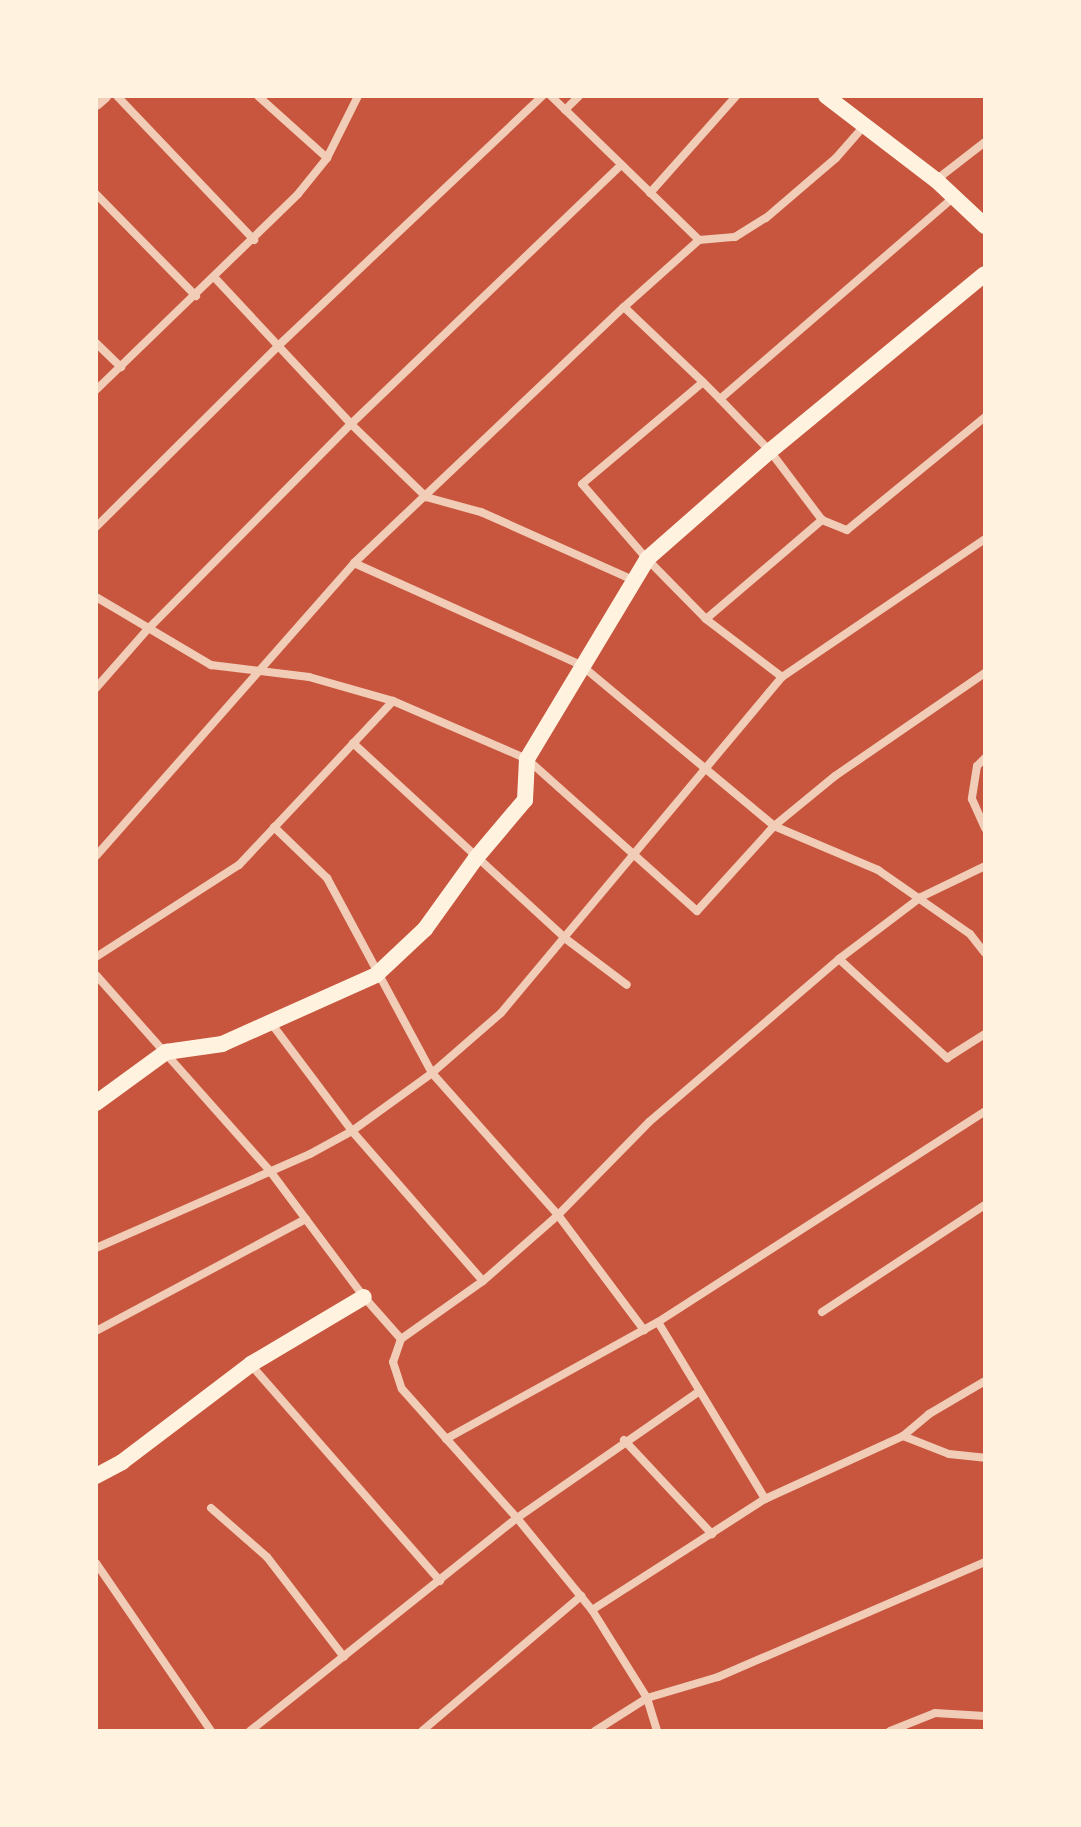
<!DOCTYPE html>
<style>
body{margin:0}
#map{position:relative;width:1081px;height:1827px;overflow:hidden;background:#c8553d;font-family:Rubik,sans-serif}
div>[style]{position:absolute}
.minor>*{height:8px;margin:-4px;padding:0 4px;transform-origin:4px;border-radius:4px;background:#f1ccb7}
.tertiary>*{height:14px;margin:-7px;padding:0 7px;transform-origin:7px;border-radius:7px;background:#f1ccb7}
.secondary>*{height:16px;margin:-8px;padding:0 8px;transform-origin:8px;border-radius:8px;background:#fff3e0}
span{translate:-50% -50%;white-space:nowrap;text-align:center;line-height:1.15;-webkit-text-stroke:7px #fff3e0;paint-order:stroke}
.frame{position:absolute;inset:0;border:98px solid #fff3e0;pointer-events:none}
</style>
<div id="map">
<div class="minor">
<div style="left:117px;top:96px;width:199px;rotate:46.4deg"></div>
<div style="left:258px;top:96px;width:93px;rotate:41.9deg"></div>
<div style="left:551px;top:96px;width:206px;rotate:44.2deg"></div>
<div style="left:565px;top:110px;width:20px;rotate:-45deg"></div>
<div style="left:936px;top:180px;width:62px;rotate:-37.8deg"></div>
<div style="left:650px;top:193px;width:130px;rotate:-48.4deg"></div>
<div style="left:96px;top:194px;width:143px;rotate:45.6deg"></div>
<div style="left:215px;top:278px;width:200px;rotate:47deg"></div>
<div style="left:351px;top:424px;width:105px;rotate:44.2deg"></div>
<div style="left:426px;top:497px;width:57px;rotate:15.3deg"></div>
<div style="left:481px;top:512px;width:167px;rotate:24.1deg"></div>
<div style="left:624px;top:307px;width:109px;rotate:43.5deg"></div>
<div style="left:96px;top:343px;width:35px;rotate:44deg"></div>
<div style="left:96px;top:390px;width:281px;rotate:-44.1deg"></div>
<div style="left:298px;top:194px;width:46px;rotate:-51.1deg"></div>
<div style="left:327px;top:158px;width:69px;rotate:-63.4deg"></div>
<div style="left:720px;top:399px;width:72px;rotate:46.1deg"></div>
<div style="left:770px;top:451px;width:86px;rotate:53deg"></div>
<div style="left:96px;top:527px;width:255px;rotate:-44.8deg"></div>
<div style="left:277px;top:347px;width:365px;rotate:-43.4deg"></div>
<div style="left:354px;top:563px;width:249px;rotate:24.2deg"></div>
<div style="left:581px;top:665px;width:251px;rotate:39.8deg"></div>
<div style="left:774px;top:826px;width:113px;rotate:22.9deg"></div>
<div style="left:878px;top:870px;width:112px;rotate:34.8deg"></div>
<div style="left:970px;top:934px;width:24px;rotate:52deg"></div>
<div style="left:96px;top:597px;width:134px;rotate:30.6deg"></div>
<div style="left:211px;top:665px;width:99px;rotate:7deg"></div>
<div style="left:309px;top:677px;width:87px;rotate:15.9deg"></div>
<div style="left:393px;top:701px;width:146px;rotate:23.4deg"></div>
<div style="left:527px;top:759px;width:228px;rotate:41.8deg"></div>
<div style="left:697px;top:911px;width:115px;rotate:-47.8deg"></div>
<div style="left:774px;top:826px;width:79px;rotate:-39.3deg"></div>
<div style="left:835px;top:776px;width:182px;rotate:-34.5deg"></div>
<div style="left:706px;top:619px;width:153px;rotate:-40.5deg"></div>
<div style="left:822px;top:520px;width:27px;rotate:22deg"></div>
<div style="left:847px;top:530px;width:178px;rotate:-39.3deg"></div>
<div style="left:782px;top:677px;width:96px;rotate:-142.7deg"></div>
<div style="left:706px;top:619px;width:84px;rotate:-134.5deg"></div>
<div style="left:647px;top:559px;width:99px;rotate:-130.9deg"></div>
<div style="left:582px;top:484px;width:158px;rotate:-40.1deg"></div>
<div style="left:703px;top:382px;width:24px;rotate:45deg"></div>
<div style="left:720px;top:399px;width:309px;rotate:-40.8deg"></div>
<div style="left:96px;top:688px;width:77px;rotate:-48.7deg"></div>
<div style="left:147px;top:630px;width:290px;rotate:-45.3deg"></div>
<div style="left:351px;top:424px;width:374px;rotate:-43.8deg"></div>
<div style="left:353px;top:743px;width:289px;rotate:42.6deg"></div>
<div style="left:566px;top:939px;width:76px;rotate:37deg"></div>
<div style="left:985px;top:758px;width:11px;rotate:135deg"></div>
<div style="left:977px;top:766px;width:33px;rotate:99deg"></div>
<div style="left:972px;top:799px;width:32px;rotate:66deg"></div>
<div style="left:274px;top:827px;width:74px;rotate:43.9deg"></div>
<div style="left:327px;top:878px;width:221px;rotate:61.7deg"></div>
<div style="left:432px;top:1073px;width:190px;rotate:48.4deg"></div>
<div style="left:558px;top:1215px;width:144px;rotate:53.2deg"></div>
<div style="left:96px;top:856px;width:390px;rotate:-48.6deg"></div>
<div style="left:354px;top:563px;width:372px;rotate:-43.5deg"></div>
<div style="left:624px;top:307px;width:101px;rotate:-41.8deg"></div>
<div style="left:699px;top:240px;width:36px;rotate:-5deg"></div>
<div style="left:735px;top:237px;width:36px;rotate:-32deg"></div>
<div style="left:766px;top:218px;width:92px;rotate:-40.6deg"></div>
<div style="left:836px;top:158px;width:44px;rotate:-48.7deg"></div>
<div style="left:96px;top:957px;width:170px;rotate:-32.8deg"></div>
<div style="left:239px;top:865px;width:225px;rotate:-46.8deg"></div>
<div style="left:839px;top:959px;width:147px;rotate:42.5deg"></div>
<div style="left:947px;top:1058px;width:45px;rotate:-32.3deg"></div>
<div style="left:96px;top:975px;width:262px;rotate:48.4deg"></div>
<div style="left:270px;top:1171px;width:157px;rotate:53.3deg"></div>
<div style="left:364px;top:1297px;width:56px;rotate:48.6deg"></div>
<div style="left:401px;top:1339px;width:24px;rotate:109deg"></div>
<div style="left:393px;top:1362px;width:28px;rotate:72deg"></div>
<div style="left:402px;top:1389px;width:173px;rotate:48.3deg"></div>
<div style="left:517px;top:1518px;width:119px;rotate:50.8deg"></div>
<div style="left:592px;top:1610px;width:104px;rotate:58deg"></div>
<div style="left:647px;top:1698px;width:34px;rotate:73deg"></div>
<div style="left:271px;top:1023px;width:135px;rotate:53.1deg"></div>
<div style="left:352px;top:1131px;width:199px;rotate:48.9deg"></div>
<div style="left:96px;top:1248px;width:234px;rotate:-23.7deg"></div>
<div style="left:310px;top:1154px;width:48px;rotate:-28.7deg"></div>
<div style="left:352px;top:1131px;width:99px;rotate:-35.9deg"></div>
<div style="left:432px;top:1073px;width:91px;rotate:-41deg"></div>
<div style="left:501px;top:1013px;width:438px;rotate:-50.1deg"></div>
<div style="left:782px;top:677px;width:245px;rotate:-34.2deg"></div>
<div style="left:822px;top:1312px;width:195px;rotate:-33.3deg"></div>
<div style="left:658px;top:1322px;width:207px;rotate:58.8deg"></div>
<div style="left:96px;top:1331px;width:238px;rotate:-28.1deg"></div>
<div style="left:401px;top:1339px;width:100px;rotate:-35.3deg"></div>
<div style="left:483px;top:1281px;width:100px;rotate:-41.3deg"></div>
<div style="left:558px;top:1215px;width:130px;rotate:-45.6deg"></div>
<div style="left:649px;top:1122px;width:250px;rotate:-40.6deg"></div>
<div style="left:839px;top:959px;width:103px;rotate:-37.1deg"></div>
<div style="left:921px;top:897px;width:71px;rotate:-25.8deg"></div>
<div style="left:251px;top:1365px;width:287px;rotate:48.8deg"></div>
<div style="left:903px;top:1436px;width:49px;rotate:21.4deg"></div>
<div style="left:949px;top:1454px;width:36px;rotate:6deg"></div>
<div style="left:446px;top:1439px;width:242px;rotate:-28.9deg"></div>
<div style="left:658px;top:1322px;width:389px;rotate:-32.8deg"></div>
<div style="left:624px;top:1440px;width:129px;rotate:46.9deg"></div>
<div style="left:211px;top:1508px;width:74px;rotate:41.2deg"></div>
<div style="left:267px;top:1557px;width:126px;rotate:52.4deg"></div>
<div style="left:96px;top:1563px;width:204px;rotate:55.6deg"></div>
<div style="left:592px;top:1610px;width:206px;rotate:-32.7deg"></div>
<div style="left:765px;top:1499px;width:152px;rotate:-24.5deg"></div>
<div style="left:903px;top:1436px;width:34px;rotate:-40deg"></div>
<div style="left:929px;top:1414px;width:65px;rotate:-30.5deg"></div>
<div style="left:250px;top:1731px;width:342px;rotate:-38.6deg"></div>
<div style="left:517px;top:1518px;width:221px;rotate:-34.8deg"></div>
<div style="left:422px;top:1731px;width:209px;rotate:-40.3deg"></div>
<div style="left:595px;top:1731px;width:62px;rotate:-32.4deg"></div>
<div style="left:647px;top:1698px;width:74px;rotate:-16.5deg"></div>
<div style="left:718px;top:1677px;width:291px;rotate:-23.3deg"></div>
<div style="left:890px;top:1731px;width:48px;rotate:-21.8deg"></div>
<div style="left:935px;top:1713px;width:50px;rotate:3.4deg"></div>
</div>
<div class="tertiary">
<div style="left:96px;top:103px;width:11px;rotate:-41deg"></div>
</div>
<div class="secondary">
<div style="left:826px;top:96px;width:138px;rotate:37.4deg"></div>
<div style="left:936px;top:180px;width:67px;rotate:43.2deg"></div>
<div style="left:96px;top:1103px;width:87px;rotate:-36.1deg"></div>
<div style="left:166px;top:1052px;width:57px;rotate:-8.1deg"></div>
<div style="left:222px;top:1044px;width:169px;rotate:-24.1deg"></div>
<div style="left:376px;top:975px;width:67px;rotate:-43.2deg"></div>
<div style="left:425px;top:929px;width:87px;rotate:-54.3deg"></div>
<div style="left:476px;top:858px;width:76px;rotate:-49.8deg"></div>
<div style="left:525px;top:800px;width:41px;rotate:-87.2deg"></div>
<div style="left:527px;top:759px;width:233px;rotate:-59deg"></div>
<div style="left:647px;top:559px;width:164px;rotate:-41.3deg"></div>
<div style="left:770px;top:451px;width:278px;rotate:-39.5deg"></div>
<div style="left:96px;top:1476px;width:30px;rotate:-28deg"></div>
<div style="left:122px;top:1462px;width:162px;rotate:-37.2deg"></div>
<div style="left:251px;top:1364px;width:131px;rotate:-30.7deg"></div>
</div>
<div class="frame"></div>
</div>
